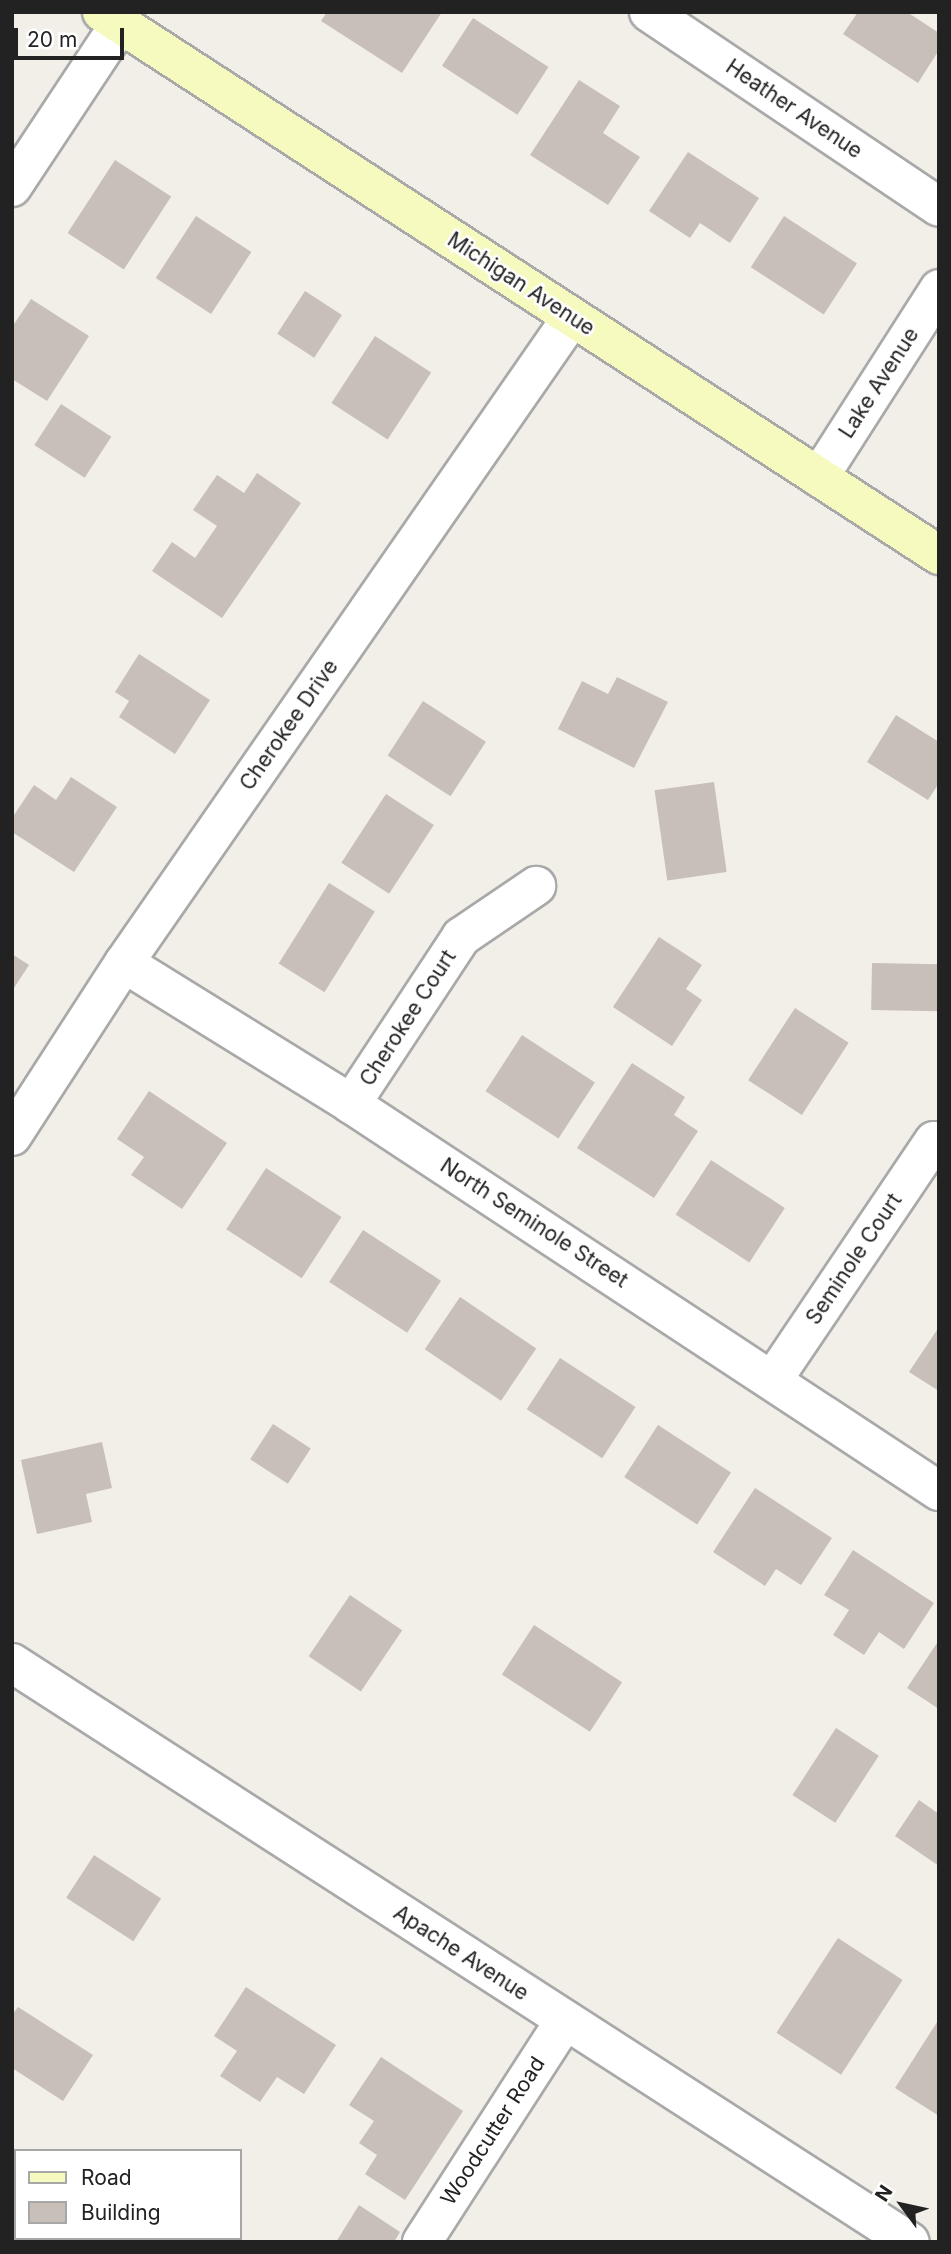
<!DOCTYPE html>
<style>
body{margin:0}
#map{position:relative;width:951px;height:2254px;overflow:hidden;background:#f2efe9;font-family:Inter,sans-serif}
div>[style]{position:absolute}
.building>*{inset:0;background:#c7bfb8;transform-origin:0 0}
.roads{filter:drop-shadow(2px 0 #a9a9a9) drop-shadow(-2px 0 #a9a9a9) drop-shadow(0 2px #a9a9a9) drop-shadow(0 -2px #a9a9a9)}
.street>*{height:38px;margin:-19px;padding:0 19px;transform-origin:19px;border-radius:19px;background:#fff}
.secondary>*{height:38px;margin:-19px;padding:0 19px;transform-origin:19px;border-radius:19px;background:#f7fabf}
span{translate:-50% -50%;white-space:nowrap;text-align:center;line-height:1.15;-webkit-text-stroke:5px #fff;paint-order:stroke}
.street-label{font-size:21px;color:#222}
.frame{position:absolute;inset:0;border:14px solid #222;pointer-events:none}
.legend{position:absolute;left:14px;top:2149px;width:228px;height:91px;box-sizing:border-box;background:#fff;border:2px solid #a7a7a7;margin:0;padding:9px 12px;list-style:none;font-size:21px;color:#222}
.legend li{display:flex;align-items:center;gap:14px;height:35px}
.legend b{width:35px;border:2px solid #a7a7a7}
.north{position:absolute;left:867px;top:2170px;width:70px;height:70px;-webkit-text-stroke:5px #fff;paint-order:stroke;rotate:303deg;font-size:19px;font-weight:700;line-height:28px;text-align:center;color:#222}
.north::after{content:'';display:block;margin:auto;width:24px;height:32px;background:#222;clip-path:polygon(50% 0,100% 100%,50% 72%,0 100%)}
.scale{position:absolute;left:14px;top:28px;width:110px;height:32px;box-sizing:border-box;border:4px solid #222;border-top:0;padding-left:9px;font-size:21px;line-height:24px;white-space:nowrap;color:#222;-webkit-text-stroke:5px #fff;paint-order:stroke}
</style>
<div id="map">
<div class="building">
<div style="clip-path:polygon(327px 12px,442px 12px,402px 73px,321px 21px)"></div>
<div style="clip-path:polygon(858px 12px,907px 12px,939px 33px,939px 50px,918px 83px,843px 34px)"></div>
<div style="left:473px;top:18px;width:90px;height:57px;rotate:33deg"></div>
<div style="clip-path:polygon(579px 80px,620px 106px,603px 133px,640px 157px,608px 205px,530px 155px)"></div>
<div style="clip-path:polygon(688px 152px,759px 198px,730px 243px,700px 223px,690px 238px,649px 211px)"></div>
<div style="left:115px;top:160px;width:67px;height:87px;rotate:33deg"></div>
<div style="left:196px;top:216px;width:66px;height:74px;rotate:33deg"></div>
<div style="left:784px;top:216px;width:87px;height:61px;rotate:33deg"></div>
<div style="left:305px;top:291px;width:44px;height:51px;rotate:33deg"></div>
<div style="clip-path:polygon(31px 299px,89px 336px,47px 401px,12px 379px,12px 327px)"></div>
<div style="left:375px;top:336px;width:67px;height:80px;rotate:33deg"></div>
<div style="left:61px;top:404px;width:60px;height:49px;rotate:33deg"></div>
<div style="clip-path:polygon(257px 473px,301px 503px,222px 618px,152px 571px,172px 542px,195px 558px,217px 526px,193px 510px,217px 475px,244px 493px)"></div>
<div style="clip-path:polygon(139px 654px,210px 700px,175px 754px,119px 717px,129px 701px,115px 692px)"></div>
<div style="clip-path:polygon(617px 677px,668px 702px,634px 768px,558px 729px,582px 681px,608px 694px)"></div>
<div style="left:423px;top:701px;width:75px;height:65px;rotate:33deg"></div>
<div style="clip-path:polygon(896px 715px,939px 742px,939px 783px,928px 800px,867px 762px)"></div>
<div style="clip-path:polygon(71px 777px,117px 807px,74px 872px,12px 832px,12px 818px,34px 785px,56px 800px)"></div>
<div style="left:714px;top:782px;width:91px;height:60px;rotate:82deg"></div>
<div style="left:386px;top:794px;width:57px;height:82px;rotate:33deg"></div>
<div style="left:329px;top:883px;width:54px;height:95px;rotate:32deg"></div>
<div style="clip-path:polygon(659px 937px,702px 965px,686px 989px,702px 1000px,672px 1046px,613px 1007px)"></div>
<div style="clip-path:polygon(12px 954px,29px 965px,12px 991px)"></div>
<div style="left:872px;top:963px;width:67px;height:47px;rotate:1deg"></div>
<div style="left:795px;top:1008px;width:64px;height:86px;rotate:33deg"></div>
<div style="left:522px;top:1035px;width:87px;height:67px;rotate:33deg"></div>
<div style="clip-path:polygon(632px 1063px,685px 1097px,674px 1115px,698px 1131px,654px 1198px,577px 1148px)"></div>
<div style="clip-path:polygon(149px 1091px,227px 1143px,182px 1209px,131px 1175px,144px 1157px,117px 1139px)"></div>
<div style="left:711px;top:1160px;width:88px;height:65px;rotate:33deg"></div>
<div style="left:266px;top:1168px;width:90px;height:73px;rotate:33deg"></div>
<div style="left:363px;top:1230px;width:93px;height:62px;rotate:33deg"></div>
<div style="left:460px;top:1297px;width:92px;height:63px;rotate:34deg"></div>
<div style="clip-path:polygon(939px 1327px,939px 1391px,909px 1372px)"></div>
<div style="left:560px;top:1358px;width:90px;height:61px;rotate:33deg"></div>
<div style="left:273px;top:1424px;width:45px;height:42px;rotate:33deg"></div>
<div style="left:658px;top:1425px;width:87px;height:62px;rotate:33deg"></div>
<div style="clip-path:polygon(102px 1442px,112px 1488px,86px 1494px,92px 1522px,37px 1534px,21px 1460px)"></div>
<div style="clip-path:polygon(755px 1488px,832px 1538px,801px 1585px,776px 1569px,765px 1586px,713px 1552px)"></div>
<div style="clip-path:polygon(853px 1550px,934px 1603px,904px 1649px,879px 1632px,864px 1655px,833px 1635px,849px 1610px,824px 1595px)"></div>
<div style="left:350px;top:1595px;width:63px;height:74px;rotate:34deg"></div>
<div style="left:534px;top:1625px;width:105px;height:59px;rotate:33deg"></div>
<div style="clip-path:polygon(939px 1640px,939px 1709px,907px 1688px)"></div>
<div style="left:836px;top:1728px;width:51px;height:80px;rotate:33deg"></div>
<div style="clip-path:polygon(919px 1800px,939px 1814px,939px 1866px,895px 1836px)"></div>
<div style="left:94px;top:1855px;width:80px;height:51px;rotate:33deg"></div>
<div style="left:838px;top:1938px;width:77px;height:113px;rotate:33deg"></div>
<div style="clip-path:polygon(246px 1987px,336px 2045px,304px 2094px,277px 2077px,260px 2102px,220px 2076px,237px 2051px,214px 2036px)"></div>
<div style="clip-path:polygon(18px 2007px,93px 2055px,63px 2101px,12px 2068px,12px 2015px)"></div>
<div style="clip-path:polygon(939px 2019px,939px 2116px,895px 2088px)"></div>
<div style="clip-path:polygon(381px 2057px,463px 2111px,405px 2200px,365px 2174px,377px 2155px,359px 2143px,374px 2121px,349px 2105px)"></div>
<div style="clip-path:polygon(359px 2205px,400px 2232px,394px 2242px,336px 2242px)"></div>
<div style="clip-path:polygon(18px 2238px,33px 2238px,35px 2242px,14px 2242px)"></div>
</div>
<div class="roads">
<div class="street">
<div style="left:649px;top:12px;width:349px;rotate:33.9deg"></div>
<div style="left:12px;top:187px;width:196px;rotate:-56.5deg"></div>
<div style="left:819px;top:477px;width:223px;rotate:-57.4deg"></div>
<div style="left:124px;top:963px;width:267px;rotate:31.8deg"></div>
<div style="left:351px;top:1104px;width:704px;rotate:33.35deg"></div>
<div style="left:351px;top:1104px;width:200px;rotate:-56.6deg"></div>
<div style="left:461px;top:937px;width:91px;rotate:-34.2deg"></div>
<div style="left:12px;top:1136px;width:206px;rotate:-57.1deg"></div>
<div style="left:124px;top:963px;width:786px;rotate:-55.26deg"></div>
<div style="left:774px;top:1378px;width:286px;rotate:-56deg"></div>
<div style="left:12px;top:1663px;width:1068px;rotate:32.81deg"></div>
<div style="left:422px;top:2242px;width:264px;rotate:-57.2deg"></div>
</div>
<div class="secondary">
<div style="left:102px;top:12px;width:998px;rotate:32.97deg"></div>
</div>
</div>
<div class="street-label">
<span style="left:794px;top:109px;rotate:34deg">Heather Avenue</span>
<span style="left:521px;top:284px;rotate:33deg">Michigan Avenue</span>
<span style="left:879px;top:383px;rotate:-57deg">Lake Avenue</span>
<span style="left:289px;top:725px;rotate:-55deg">Cherokee Drive</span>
<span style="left:408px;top:1018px;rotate:-57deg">Cherokee Court</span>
<span style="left:534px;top:1223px;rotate:33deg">North Seminole Street</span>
<span style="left:854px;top:1259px;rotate:-56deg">Seminole Court</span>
<span style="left:461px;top:1953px;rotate:33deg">Apache Avenue</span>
<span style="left:493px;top:2131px;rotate:-57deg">Woodcutter Road</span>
</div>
<div class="frame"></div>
<ul class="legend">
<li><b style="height:9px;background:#f7fabf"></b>Road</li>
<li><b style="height:19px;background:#c7bfb8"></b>Building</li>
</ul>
<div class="north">N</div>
<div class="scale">20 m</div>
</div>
